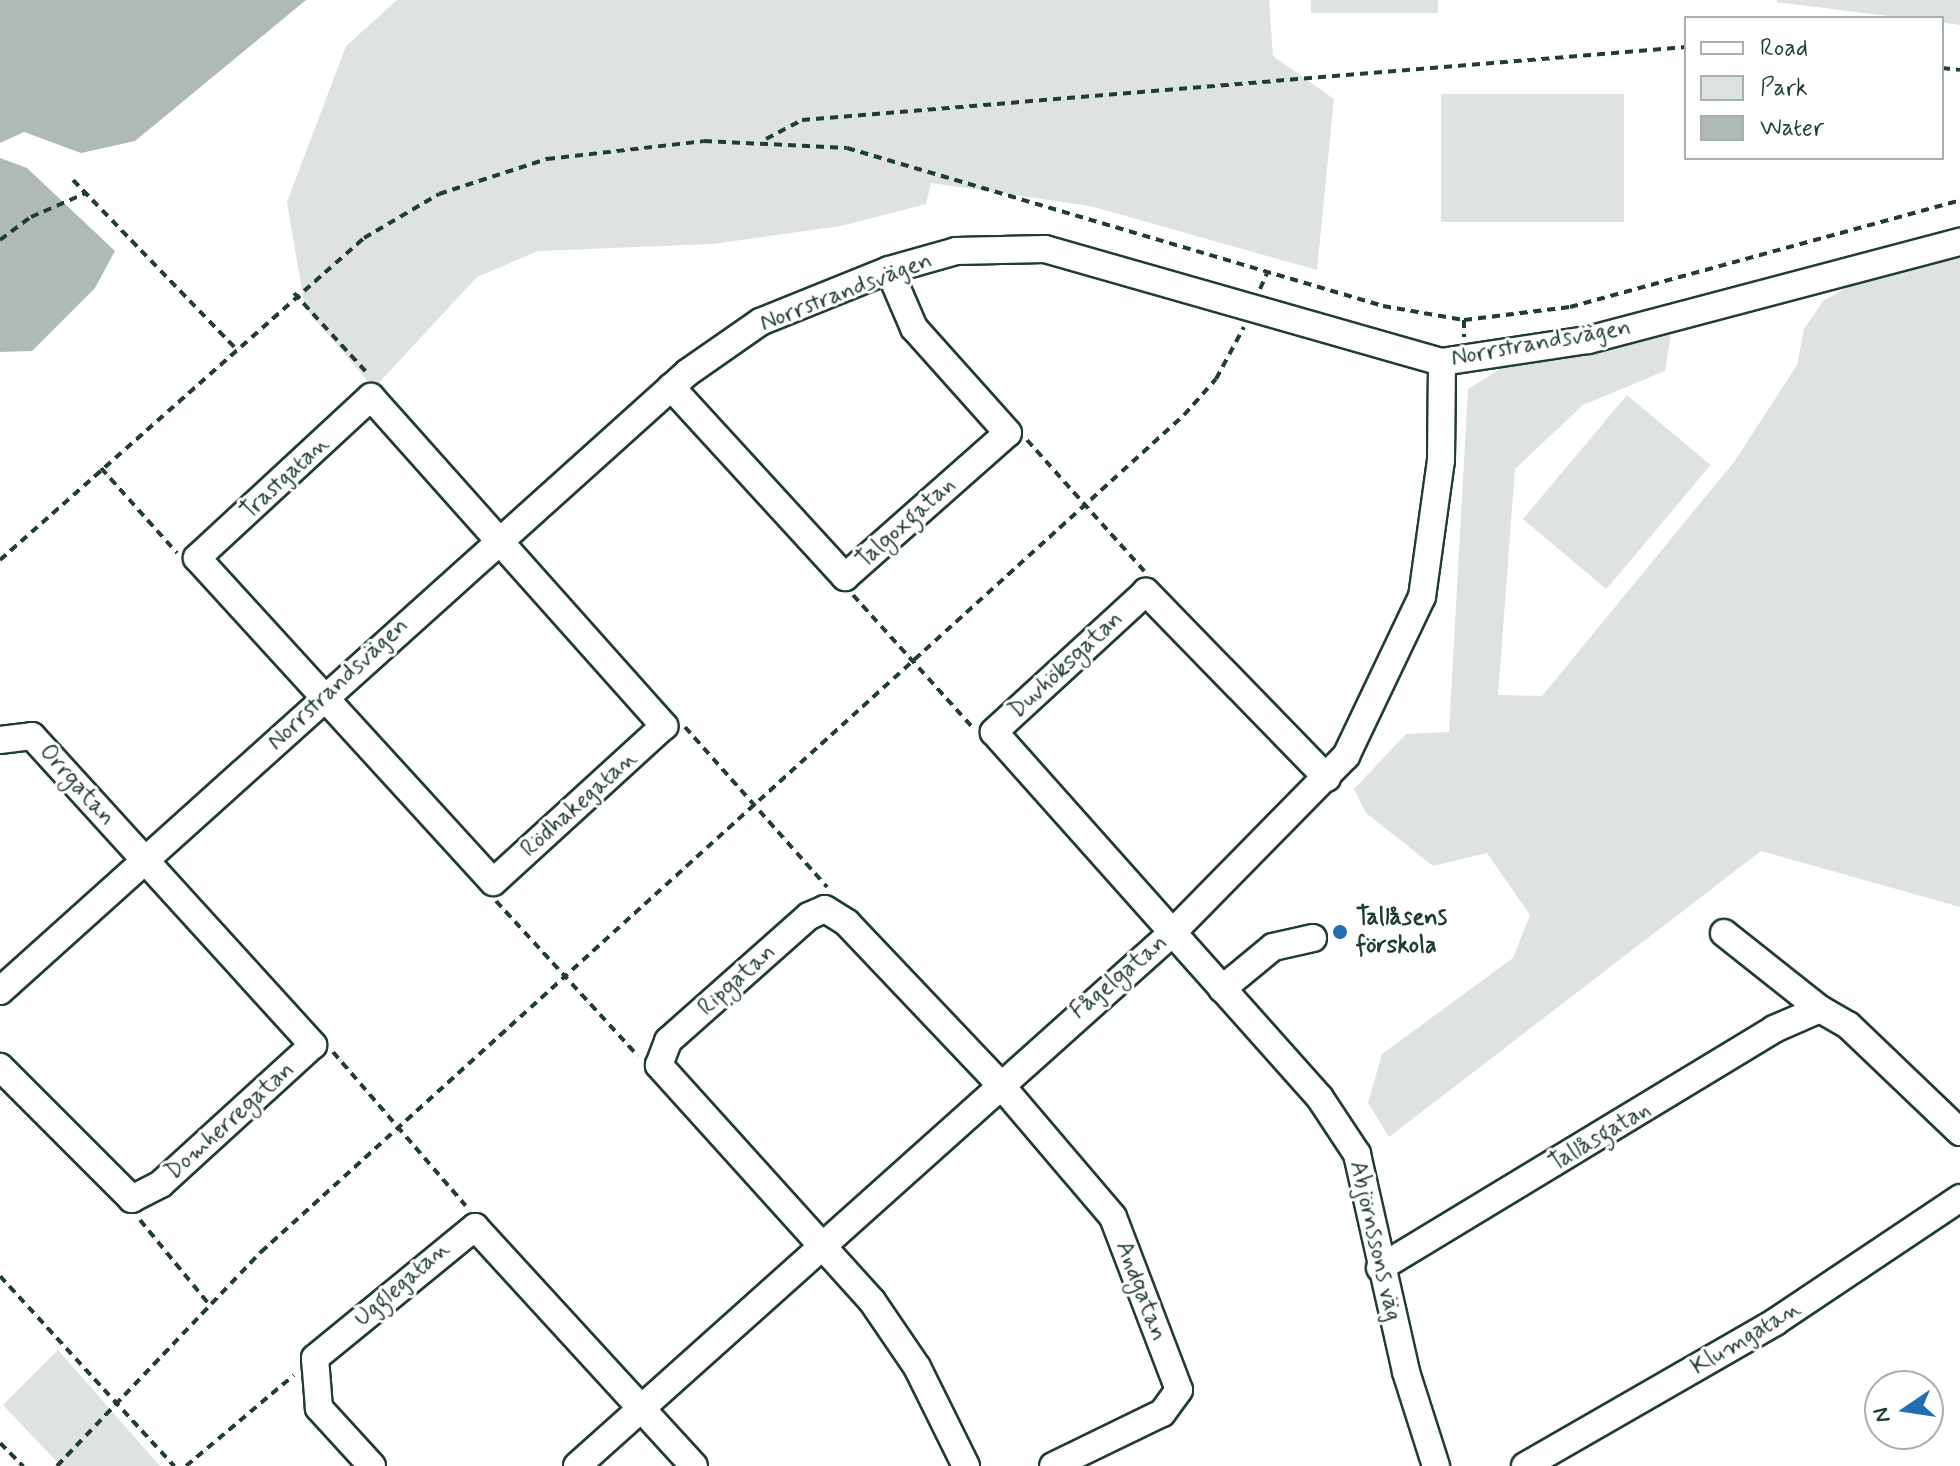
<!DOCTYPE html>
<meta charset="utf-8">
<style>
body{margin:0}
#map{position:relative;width:1960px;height:1466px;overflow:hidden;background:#fff;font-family:Mynerve,sans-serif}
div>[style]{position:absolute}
.green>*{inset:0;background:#dee3e2;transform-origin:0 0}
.water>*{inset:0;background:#afbab7}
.path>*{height:4px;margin-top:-2px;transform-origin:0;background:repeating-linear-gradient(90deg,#1f3d34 0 8px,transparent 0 14px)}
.roads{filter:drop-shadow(2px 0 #1f3d34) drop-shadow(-2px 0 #1f3d34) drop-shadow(0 2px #1f3d34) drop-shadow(0 -2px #1f3d34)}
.minor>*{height:26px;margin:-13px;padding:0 13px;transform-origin:13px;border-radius:13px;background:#fff}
.dots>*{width:22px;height:22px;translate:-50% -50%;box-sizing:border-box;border:4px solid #fff;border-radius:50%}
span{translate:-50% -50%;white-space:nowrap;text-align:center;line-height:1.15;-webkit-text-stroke:6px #fff;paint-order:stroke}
.street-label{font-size:24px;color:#1f3d34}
.poi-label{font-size:24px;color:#1f3d34;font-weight:700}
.left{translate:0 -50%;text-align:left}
.legend{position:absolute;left:1684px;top:16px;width:260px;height:144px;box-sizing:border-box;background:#fff;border:2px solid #a5b1ae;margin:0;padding:10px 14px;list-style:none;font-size:24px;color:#1f3d34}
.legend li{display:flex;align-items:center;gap:16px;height:40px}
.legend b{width:40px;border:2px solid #a5b1ae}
.north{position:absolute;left:1864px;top:1370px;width:80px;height:80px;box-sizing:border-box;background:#fff;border:2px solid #a5b1ae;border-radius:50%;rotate:257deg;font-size:22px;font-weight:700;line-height:32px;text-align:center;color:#1f3d34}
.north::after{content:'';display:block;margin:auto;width:28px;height:36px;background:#1f6fb2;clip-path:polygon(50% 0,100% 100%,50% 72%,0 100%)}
</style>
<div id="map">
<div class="green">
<div style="clip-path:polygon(397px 0,1269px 0,1273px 56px,1334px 99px,1317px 270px,1090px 206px,931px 183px,926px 204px,841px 226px,713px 244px,538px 251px,477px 277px,374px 388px,305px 308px,287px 202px,346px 46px)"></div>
<div style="left:1311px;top:0;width:127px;height:13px"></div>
<div style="clip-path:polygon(1960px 0,1960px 25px,1777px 2px,1777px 0)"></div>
<div style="left:1441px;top:94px;width:183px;height:128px"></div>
<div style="clip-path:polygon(1960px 255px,1960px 907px,1761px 851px,1389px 1137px,1368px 1103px,1382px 1054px,1513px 958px,1530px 915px,1487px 853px,1433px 866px,1366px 813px,1354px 789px,1406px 734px,1449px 732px,1468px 389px,1505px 366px,1671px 333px,1665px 371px,1583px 405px,1515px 469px,1498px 695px,1542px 696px,1734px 462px,1797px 365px,1804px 329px,1823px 301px,1851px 285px)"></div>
<div style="left:1627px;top:395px;width:109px;height:162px;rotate:40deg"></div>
<div style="clip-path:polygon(58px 1350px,160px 1466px,61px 1466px,3px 1405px)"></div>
</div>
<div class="water">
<div style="clip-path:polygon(0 0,306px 0,135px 141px,81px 153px,24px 132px,0 143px)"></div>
<div style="clip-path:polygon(0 158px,27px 168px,115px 251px,95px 288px,32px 351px,0 352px)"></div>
</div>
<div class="path">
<div style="left:1942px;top:68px;width:18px;rotate:6deg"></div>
<div style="left:766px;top:139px;width:41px;rotate:-27.8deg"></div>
<div style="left:802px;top:120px;width:887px;rotate:-4.72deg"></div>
<div style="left:73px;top:180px;width:232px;rotate:46deg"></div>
<div style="left:0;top:240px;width:39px;rotate:-37deg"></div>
<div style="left:31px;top:217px;width:60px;rotate:-23.6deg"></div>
<div style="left:1260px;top:289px;width:17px;rotate:-66deg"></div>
<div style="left:294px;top:293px;width:111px;rotate:47.6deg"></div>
<div style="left:1464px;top:320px;width:17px;rotate:90deg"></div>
<div style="left:1027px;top:440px;width:176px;rotate:48.2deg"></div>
<div style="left:101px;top:468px;width:114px;rotate:48.2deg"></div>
<div style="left:0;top:560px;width:486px;rotate:-41.5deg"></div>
<div style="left:364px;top:238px;width:87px;rotate:-30.4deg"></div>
<div style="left:439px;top:194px;width:114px;rotate:-18deg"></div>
<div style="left:547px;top:159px;width:158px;rotate:-6.5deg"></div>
<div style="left:704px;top:141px;width:143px;rotate:2.8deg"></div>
<div style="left:847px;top:148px;width:559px;rotate:16.42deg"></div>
<div style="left:1383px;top:306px;width:82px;rotate:9.8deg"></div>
<div style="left:1464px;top:320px;width:107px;rotate:-7deg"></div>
<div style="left:1570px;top:307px;width:404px;rotate:-15.3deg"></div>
<div style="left:853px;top:595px;width:179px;rotate:47.9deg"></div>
<div style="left:685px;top:727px;width:214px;rotate:48.4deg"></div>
<div style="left:496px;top:901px;width:210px;rotate:47.5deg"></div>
<div style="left:333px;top:1052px;width:203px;rotate:49.2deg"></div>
<div style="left:140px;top:1220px;width:107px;rotate:50.7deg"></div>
<div style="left:0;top:1276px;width:258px;rotate:47.5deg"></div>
<div style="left:0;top:1443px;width:33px;rotate:45deg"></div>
<div style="left:57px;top:1466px;width:296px;rotate:-46.4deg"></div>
<div style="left:261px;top:1252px;width:1246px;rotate:-42.2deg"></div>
<div style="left:1184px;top:415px;width:48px;rotate:-48.4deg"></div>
<div style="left:1216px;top:379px;width:59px;rotate:-61.7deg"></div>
<div style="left:186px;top:1466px;width:141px;rotate:-40.1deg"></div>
</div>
<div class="roads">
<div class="minor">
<div style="left:671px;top:387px;width:258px;rotate:47.5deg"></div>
<div style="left:845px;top:577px;width:217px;rotate:-41.5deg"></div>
<div style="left:1008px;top:433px;width:141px;rotate:-131.8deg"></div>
<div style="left:914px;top:328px;width:63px;rotate:-113.3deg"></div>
<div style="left:371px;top:397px;width:441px;rotate:48.3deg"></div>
<div style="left:664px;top:726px;width:231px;rotate:137.6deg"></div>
<div style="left:493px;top:882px;width:439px;rotate:-132.4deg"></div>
<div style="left:197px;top:558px;width:237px;rotate:-42.8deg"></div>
<div style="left:0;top:740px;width:32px;rotate:-7deg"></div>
<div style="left:32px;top:736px;width:418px;rotate:47.7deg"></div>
<div style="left:313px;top:1045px;width:206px;rotate:137.6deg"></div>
<div style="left:161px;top:1184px;width:33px;rotate:153deg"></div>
<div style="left:132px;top:1199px;width:187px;rotate:-135deg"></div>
<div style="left:1327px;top:778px;width:260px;rotate:-134.2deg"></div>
<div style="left:1146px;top:592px;width:207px;rotate:137.4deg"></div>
<div style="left:994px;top:732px;width:490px;rotate:48.3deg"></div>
<div style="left:1320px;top:1098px;width:67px;rotate:56.5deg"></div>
<div style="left:1357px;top:1154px;width:223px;rotate:77.3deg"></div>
<div style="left:1406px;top:1372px;width:99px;rotate:72.3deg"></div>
<div style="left:1724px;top:933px;width:122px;rotate:38.4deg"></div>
<div style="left:1222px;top:989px;width:66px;rotate:-39.5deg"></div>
<div style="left:1273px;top:947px;width:41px;rotate:-12.7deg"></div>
<div style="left:0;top:991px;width:924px;rotate:-41.97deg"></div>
<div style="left:687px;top:373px;width:89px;rotate:-34.9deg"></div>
<div style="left:760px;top:322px;width:139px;rotate:-22deg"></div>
<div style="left:889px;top:270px;width:70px;rotate:-15.8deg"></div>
<div style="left:956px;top:251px;width:89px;rotate:-1.3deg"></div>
<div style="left:1045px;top:249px;width:413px;rotate:15.9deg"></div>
<div style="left:1442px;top:362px;width:148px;rotate:-8.6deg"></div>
<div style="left:1588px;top:340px;width:385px;rotate:-14.8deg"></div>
<div style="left:1380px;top:1268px;width:461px;rotate:-31.2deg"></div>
<div style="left:1774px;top:1029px;width:50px;rotate:-23.5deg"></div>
<div style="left:1820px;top:1009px;width:32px;rotate:30deg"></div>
<div style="left:1848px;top:1025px;width:155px;rotate:43.7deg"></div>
<div style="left:372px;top:1466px;width:79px;rotate:-132.4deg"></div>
<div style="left:319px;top:1408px;width:50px;rotate:-94.6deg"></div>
<div style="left:315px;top:1358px;width:207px;rotate:-39.3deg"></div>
<div style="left:475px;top:1227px;width:324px;rotate:47.5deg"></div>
<div style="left:577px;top:1466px;width:797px;rotate:-41.85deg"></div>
<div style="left:1171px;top:934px;width:250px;rotate:-45.5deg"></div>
<div style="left:1346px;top:756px;width:176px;rotate:-64.5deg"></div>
<div style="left:1422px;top:597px;width:138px;rotate:-82.1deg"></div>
<div style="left:1441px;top:460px;width:98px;rotate:-89.4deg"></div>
<div style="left:966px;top:1466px;width:110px;rotate:-116.3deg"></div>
<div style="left:917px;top:1367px;width:80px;rotate:-124.3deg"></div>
<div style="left:872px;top:1301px;width:318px;rotate:-132.1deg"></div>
<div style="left:659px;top:1065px;width:26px;rotate:-69deg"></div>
<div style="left:668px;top:1041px;width:188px;rotate:-41.6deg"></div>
<div style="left:809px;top:916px;width:17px;rotate:-24deg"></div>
<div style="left:825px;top:909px;width:26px;rotate:32deg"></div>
<div style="left:847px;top:923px;width:221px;rotate:46.5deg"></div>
<div style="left:999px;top:1083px;width:176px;rotate:49.6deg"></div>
<div style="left:1113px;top:1217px;width:185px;rotate:69.1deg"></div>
<div style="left:1179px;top:1390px;width:29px;rotate:126deg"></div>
<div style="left:1162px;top:1413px;width:121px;rotate:154.1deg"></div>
<div style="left:1525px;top:1466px;width:289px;rotate:-29.9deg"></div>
<div style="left:1775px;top:1322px;width:223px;rotate:-33.8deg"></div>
</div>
</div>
<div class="dots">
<div style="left:1340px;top:932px;background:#1f6fb2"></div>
</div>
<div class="street-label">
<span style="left:846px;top:292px;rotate:-21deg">Norrstrandsvägen</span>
<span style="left:1541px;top:343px;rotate:-10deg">Norrstrandsvägen</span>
<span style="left:285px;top:478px;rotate:-43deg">Trastgatan</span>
<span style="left:906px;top:523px;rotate:-42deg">Talgoxgatan</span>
<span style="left:1066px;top:665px;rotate:-43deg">Duvhöksgatan</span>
<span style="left:338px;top:684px;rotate:-43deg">Norrstrandsvägen</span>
<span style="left:77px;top:785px;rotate:48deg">Orrgatan</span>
<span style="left:579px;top:804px;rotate:-42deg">Rödhakegatan</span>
<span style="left:1119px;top:977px;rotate:-40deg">Fågelgatan</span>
<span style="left:737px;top:980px;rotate:-42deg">Ripgatan</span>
<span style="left:230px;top:1121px;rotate:-42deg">Domherregatan</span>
<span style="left:1600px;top:1137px;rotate:-31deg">Tallåsgatan</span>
<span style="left:1375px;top:1241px;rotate:77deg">Abjörnssons väg</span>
<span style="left:402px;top:1284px;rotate:-41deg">Ugglegatan</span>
<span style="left:1141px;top:1291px;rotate:69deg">Andgatan</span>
<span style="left:1746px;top:1338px;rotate:-31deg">Klumgatan</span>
</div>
<div class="poi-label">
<span class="left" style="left:1356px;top:932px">Tallåsens<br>förskola</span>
</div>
<ul class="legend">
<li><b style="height:10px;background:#fff"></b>Road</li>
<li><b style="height:22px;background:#dee3e2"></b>Park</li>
<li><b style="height:22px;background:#afbab7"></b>Water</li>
</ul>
<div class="north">N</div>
</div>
